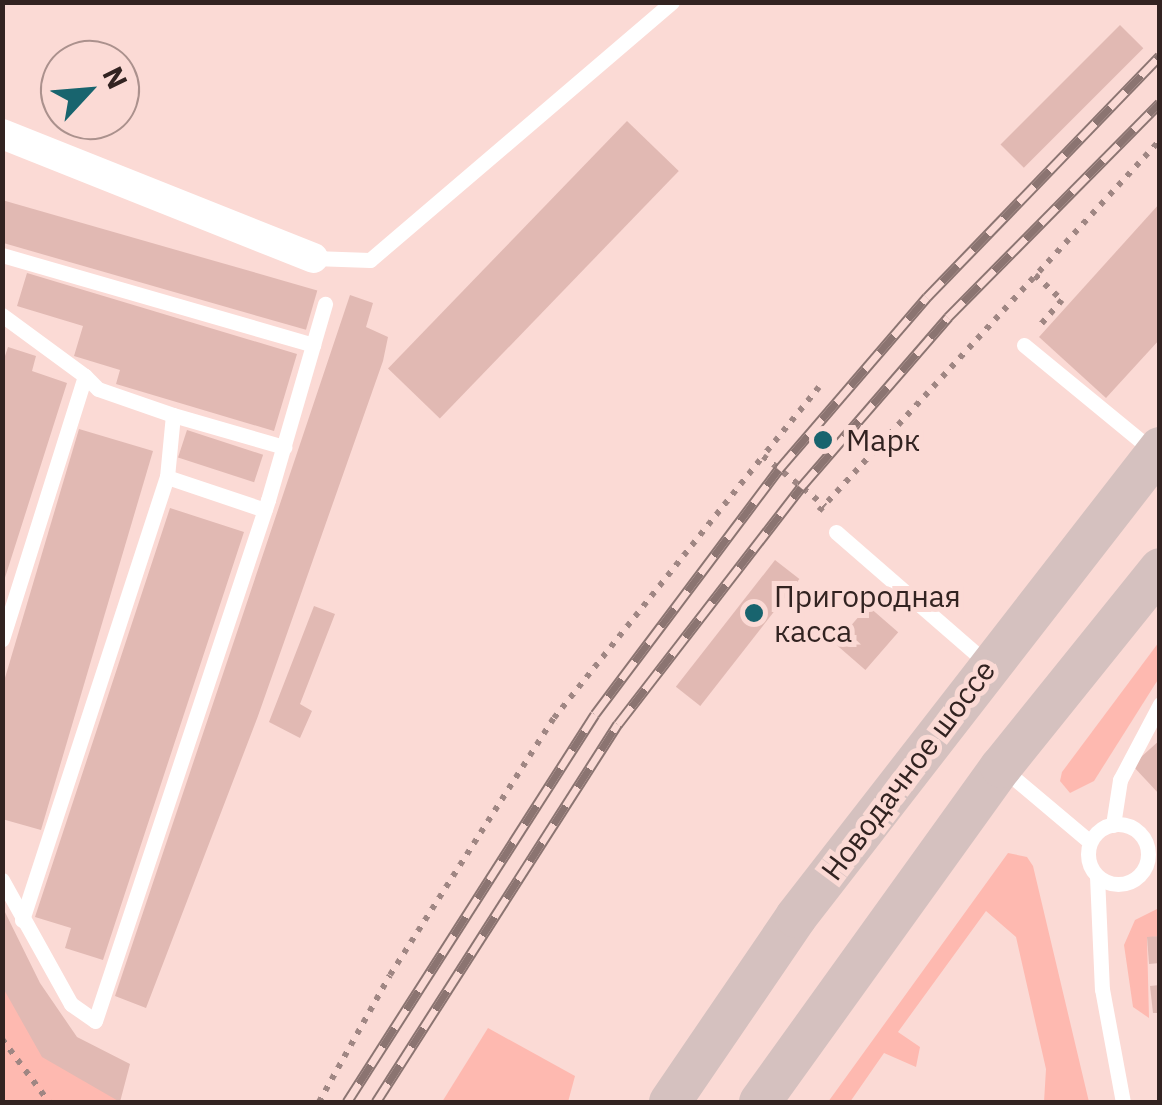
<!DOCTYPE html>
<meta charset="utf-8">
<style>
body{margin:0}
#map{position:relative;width:1162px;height:1105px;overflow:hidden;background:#fbdad5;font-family:"IBM Plex Sans",sans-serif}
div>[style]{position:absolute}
.green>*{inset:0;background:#feb9b0}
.building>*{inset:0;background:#e1b9b3;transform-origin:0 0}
.path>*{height:6px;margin-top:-3px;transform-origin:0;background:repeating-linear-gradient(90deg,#9f8683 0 5px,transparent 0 13px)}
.service>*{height:15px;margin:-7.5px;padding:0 7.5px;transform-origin:7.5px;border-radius:7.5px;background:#fff}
.service>.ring{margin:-7.5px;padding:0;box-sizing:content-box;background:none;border:15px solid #fff;border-radius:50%}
.minor>*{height:30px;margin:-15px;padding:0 15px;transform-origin:15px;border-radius:15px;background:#fff}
.secondary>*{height:42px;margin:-21px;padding:0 21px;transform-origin:21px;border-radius:21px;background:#d5c1bf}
.rail>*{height:11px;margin-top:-5.5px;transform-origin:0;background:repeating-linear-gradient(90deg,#fbdad5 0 22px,#8b7471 0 44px);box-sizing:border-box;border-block:2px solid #8b7471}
.dots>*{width:28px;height:28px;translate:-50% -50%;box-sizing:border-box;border:5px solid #fbdad5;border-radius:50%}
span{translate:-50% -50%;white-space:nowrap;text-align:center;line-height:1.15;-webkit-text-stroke:10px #fbdad5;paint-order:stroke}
.poi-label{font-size:30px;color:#322321}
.left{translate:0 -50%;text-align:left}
.street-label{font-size:30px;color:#322321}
.frame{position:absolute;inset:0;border:5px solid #322321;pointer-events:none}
.north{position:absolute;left:40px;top:40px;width:100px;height:100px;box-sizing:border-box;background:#fbdad5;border:2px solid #ab918d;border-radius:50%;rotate:64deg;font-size:28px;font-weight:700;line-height:40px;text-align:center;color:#322321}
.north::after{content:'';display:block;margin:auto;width:35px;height:45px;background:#18646e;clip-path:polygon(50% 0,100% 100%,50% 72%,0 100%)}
</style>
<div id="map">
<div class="green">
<div style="clip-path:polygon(1159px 642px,1159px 678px,1094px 781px,1070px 793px,1060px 781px,1062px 772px)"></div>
<div style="clip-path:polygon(1008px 853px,1027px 857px,1033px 866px,1089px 1102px,1044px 1102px,1046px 1069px,1016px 937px,986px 911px,898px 1032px,920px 1047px,916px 1067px,884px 1053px,850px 1102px,828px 1102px)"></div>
<div style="clip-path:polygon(1159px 908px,1159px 936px,1147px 938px,1149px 1018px,1133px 1007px,1124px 945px,1135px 920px)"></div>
<div style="clip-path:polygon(2px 986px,120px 1102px,3px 1102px)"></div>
<div style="clip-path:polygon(488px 1028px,575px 1076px,568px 1102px,442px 1102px)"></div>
</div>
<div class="building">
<div style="left:1120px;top:25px;width:33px;height:169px;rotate:45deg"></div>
<div style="left:627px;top:121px;width:72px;height:344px;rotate:44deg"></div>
<div style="left:2px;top:200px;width:328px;height:41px;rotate:16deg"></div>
<div style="clip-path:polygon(1160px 203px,1160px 339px,1106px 398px,1039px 337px)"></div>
<div style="clip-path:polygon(27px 273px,297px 354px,274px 431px,116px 384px,120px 370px,74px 356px,83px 326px,17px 306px)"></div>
<div style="clip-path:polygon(350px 295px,373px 303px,366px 327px,388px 337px,383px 361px,258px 716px,146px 1008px,115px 996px)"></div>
<div style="clip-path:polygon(8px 347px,36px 356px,32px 371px,67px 383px,3px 584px,2px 365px)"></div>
<div style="clip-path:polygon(79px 429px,153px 451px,41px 830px,2px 819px,2px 688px)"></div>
<div style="left:187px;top:430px;width:80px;height:29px;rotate:18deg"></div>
<div style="clip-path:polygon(170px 508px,244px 532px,103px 960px,65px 948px,71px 928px,35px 917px)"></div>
<div style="left:775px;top:560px;width:31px;height:161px;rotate:38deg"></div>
<div style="clip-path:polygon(314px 606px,335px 614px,300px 704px,312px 711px,300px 738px,269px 722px)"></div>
<div style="left:868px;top:606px;width:40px;height:50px;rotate:41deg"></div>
<div style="clip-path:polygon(1160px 740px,1160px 795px,1132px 765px)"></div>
<div style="clip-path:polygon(2px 906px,40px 983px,77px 1037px,130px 1064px,120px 1102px,42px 1057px,2px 986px)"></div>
<div style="clip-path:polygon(1160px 936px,1160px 963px,1149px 964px,1147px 937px)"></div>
<div style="clip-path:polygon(1160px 985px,1160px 1013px,1153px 1013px,1150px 986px)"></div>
</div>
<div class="path">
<div style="left:1035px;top:275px;width:37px;rotate:43deg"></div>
<div style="left:1062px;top:300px;width:37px;rotate:131deg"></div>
<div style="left:819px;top:387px;width:89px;rotate:129.1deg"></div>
<div style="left:763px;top:456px;width:80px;rotate:38.9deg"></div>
<div style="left:819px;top:511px;width:504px;rotate:-47.41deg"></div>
<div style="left:2px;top:1039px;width:79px;rotate:53.3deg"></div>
<div style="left:319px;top:1102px;width:145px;rotate:-60.8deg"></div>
<div style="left:390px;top:975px;width:305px;rotate:-57.5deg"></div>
<div style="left:554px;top:718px;width:335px;rotate:-51.4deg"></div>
</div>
<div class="service">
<div style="left:2px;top:255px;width:324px;rotate:16.1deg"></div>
<div style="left:313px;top:345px;width:43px;rotate:-73.7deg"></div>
<div style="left:313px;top:258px;width:57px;rotate:2deg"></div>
<div style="left:370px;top:260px;width:397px;rotate:-40.5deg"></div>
<div style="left:2px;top:315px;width:103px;rotate:36.3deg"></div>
<div style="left:85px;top:376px;width:276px;rotate:107.5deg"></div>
<div style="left:1024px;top:345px;width:166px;rotate:39.4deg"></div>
<div style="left:85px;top:376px;width:18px;rotate:45deg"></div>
<div style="left:98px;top:389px;width:79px;rotate:19.1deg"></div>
<div style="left:167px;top:477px;width:103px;rotate:18.6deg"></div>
<div style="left:836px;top:532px;width:201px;rotate:41deg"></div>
<div style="left:1001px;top:767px;width:116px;rotate:40.1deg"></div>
<div class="ring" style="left:1088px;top:824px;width:45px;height:45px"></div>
<div style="left:1113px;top:825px;width:46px;rotate:-81.2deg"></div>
<div style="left:1120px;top:780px;width:86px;rotate:-62.2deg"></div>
<div style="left:1097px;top:876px;width:113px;rotate:87.5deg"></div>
<div style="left:1102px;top:989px;width:115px;rotate:79.5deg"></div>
<div style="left:2px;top:880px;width:142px;rotate:60.9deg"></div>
<div style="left:71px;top:1004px;width:29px;rotate:35deg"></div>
<div style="left:95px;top:1021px;width:549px;rotate:-71.63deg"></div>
<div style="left:268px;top:500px;width:161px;rotate:-73.8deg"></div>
<div style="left:22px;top:920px;width:466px;rotate:-71.9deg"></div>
<div style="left:167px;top:477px;width:62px;rotate:-84.5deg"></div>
<div style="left:173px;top:415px;width:116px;rotate:16.1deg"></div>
</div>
<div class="minor">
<div style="left:2px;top:134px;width:335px;rotate:21.7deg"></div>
</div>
<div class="secondary">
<div style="left:670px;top:1102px;width:224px;rotate:-55.7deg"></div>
<div style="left:796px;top:917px;width:594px;rotate:-52.18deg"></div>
<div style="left:760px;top:1102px;width:413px;rotate:-54.3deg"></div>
<div style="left:1001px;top:767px;width:254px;rotate:-51.2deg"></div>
</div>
<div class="rail">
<div style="left:347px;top:1102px;width:460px;rotate:-57.4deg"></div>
<div style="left:595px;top:714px;width:306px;rotate:-53.1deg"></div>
<div style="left:779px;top:469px;width:227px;rotate:-49.3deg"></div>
<div style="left:927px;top:297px;width:335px;rotate:-46deg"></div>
<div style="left:376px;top:1102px;width:449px;rotate:-57.4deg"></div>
<div style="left:618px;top:724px;width:299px;rotate:-52.3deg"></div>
<div style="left:801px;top:487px;width:225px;rotate:-49.1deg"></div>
<div style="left:948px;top:317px;width:301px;rotate:-45.3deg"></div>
</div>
<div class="dots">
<div style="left:823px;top:440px;background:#18646e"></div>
<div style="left:754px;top:613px;background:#18646e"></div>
</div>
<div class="poi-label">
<span class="left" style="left:846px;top:440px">Марк</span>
<span class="left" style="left:774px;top:613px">Пригородная<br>касса</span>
</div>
<div class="street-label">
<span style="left:908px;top:770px;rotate:-53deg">Новодачное шоссе</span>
</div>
<div class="frame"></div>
<div class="north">N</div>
</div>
